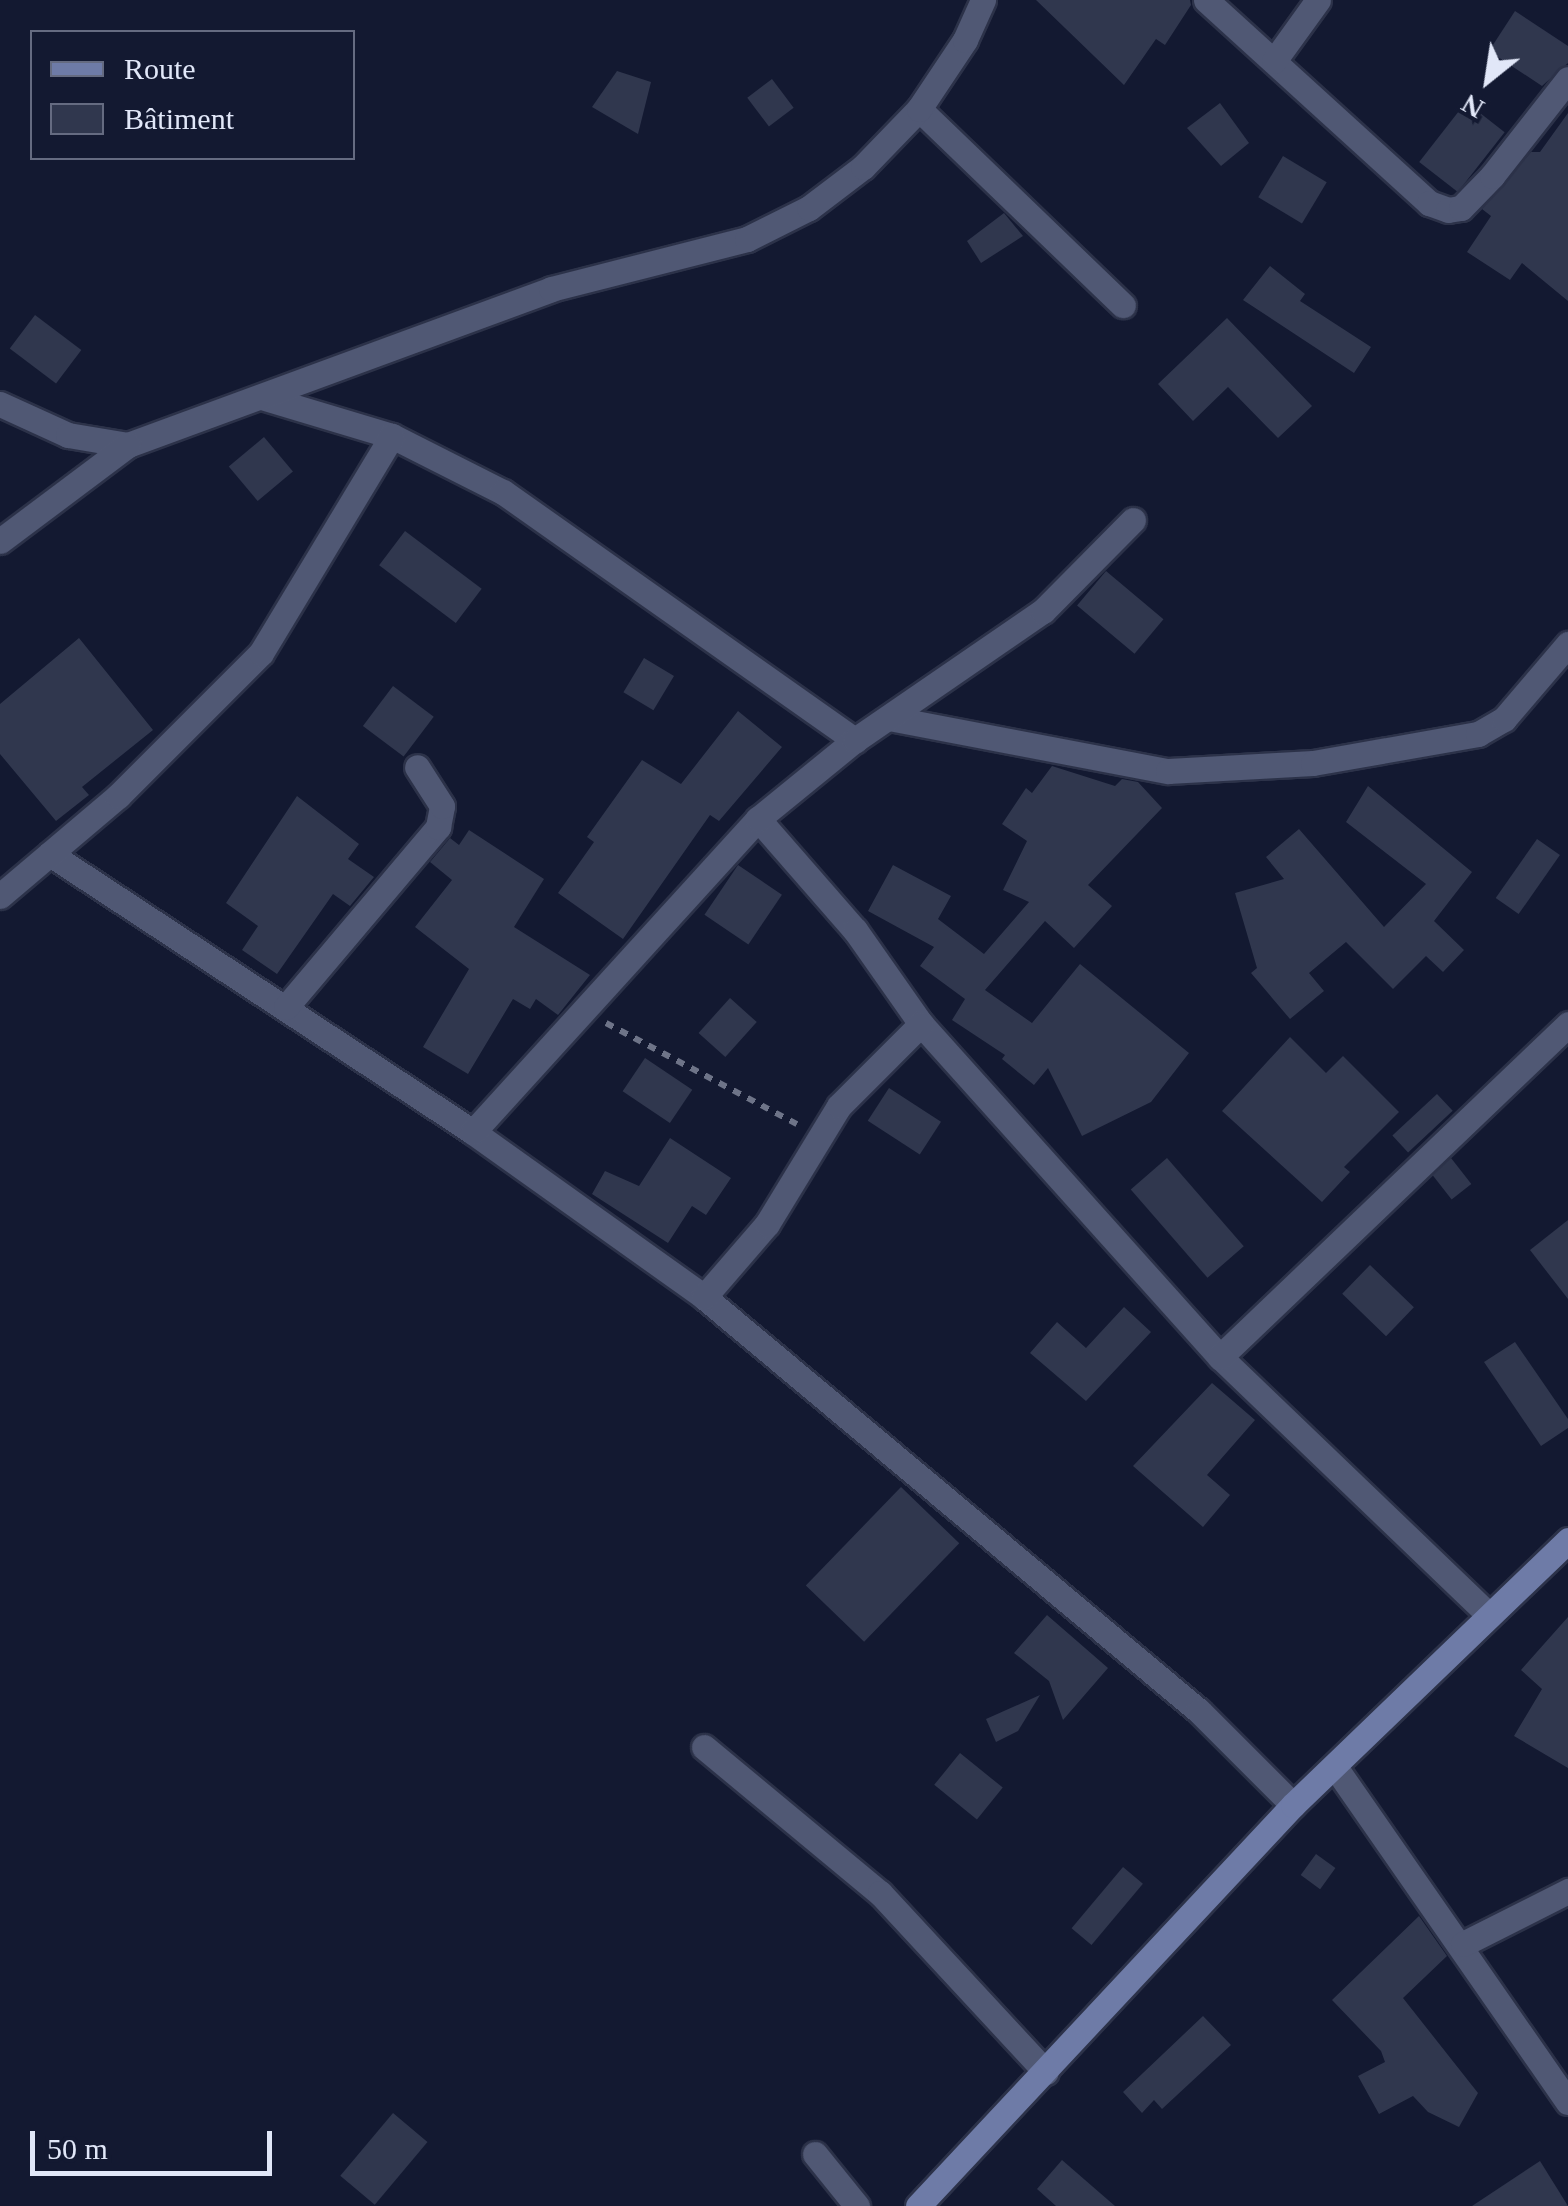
<!DOCTYPE html>
<meta charset="utf-8">
<style>
body{margin:0}
#map{position:relative;width:1568px;height:2206px;overflow:hidden;background:#131931;font-family:Georgia,serif}
div>[style]{position:absolute}
.building>*{inset:0;background:#30374e;transform-origin:0 0}
.path>*{height:6px;margin-top:-3px;transform-origin:0;background:repeating-linear-gradient(90deg,#6e7488 0 8px,transparent 0 16px)}
.roads{filter:drop-shadow(2px 0 #2c3249) drop-shadow(-2px 0 #2c3249) drop-shadow(0 2px #2c3249) drop-shadow(0 -2px #2c3249)}
.street>*{height:25px;margin:-12.5px;padding:0 12.5px;transform-origin:12.5px;border-radius:12.5px;background:#505874}
.secondary>*{height:25px;margin:-12.5px;padding:0 12.5px;transform-origin:12.5px;border-radius:12.5px;background:#6e7ba7}
span{translate:-50% -50%;white-space:nowrap;text-align:center;line-height:1.15;-webkit-text-stroke:9px #131931;paint-order:stroke}
.legend{position:absolute;left:30px;top:30px;width:325px;height:130px;box-sizing:border-box;background:#131931;border:2px solid #656b81;margin:0;padding:12px 18px;list-style:none;font-size:30px;color:#e1e7f8}
.legend li{display:flex;align-items:center;gap:20px;height:50px}
.legend b{width:50px;border:2px solid #656b81}
.north{position:absolute;left:1438px;top:30px;width:100px;height:100px;-webkit-text-stroke:8px #131931;paint-order:stroke;rotate:210deg;font-size:28px;font-weight:700;line-height:40px;text-align:center;color:#e1e7f8}
.north::after{content:'';display:block;margin:auto;width:35px;height:45px;background:#e1e7f8;clip-path:polygon(50% 0,100% 100%,50% 72%,0 100%)}
.scale{position:absolute;left:30px;top:2131px;width:242px;height:45px;box-sizing:border-box;border:5px solid #e1e7f8;border-top:0;padding-left:12px;font-size:30px;line-height:35px;white-space:nowrap;color:#e1e7f8;-webkit-text-stroke:8px #131931;paint-order:stroke}
</style>
<div id="map">
<div class="building">
<div style="clip-path:polygon(1036px 0,1190px 0,1191px 5px,1165px 45px,1156px 39px,1124px 85px)"></div>
<div style="clip-path:polygon(1515px 11px,1568px 46px,1568px 63px,1542px 86px,1489px 51px)"></div>
<div style="clip-path:polygon(617px 71px,651px 82px,638px 134px,592px 107px)"></div>
<div style="left:772px;top:79px;width:36px;height:31px;rotate:53deg"></div>
<div style="left:1466px;top:102px;width:49px;height:76px;rotate:38deg"></div>
<div style="clip-path:polygon(1220px 103px,1249px 143px,1221px 166px,1187px 128px)"></div>
<div style="clip-path:polygon(1568px 113px,1568px 301px,1522px 263px,1510px 280px,1467px 252px,1491px 216px,1482px 209px,1531px 152px,1540px 152px)"></div>
<div style="left:1283px;top:156px;width:51px;height:48px;rotate:31deg"></div>
<div style="clip-path:polygon(1004px 213px,1023px 236px,981px 263px,967px 241px)"></div>
<div style="clip-path:polygon(1270px 266px,1305px 294px,1300px 301px,1371px 347px,1354px 373px,1243px 300px)"></div>
<div style="left:35px;top:315px;width:58px;height:42px;rotate:37deg"></div>
<div style="clip-path:polygon(1227px 318px,1312px 406px,1278px 438px,1228px 387px,1193px 421px,1158px 384px)"></div>
<div style="left:264px;top:437px;width:45px;height:46px;rotate:50deg"></div>
<div style="left:405px;top:531px;width:96px;height:43px;rotate:37deg"></div>
<div style="left:1106px;top:571px;width:75px;height:45px;rotate:40deg"></div>
<div style="clip-path:polygon(79px 638px,153px 730px,82px 787px,89px 795px,56px 821px,0 754px,0 704px)"></div>
<div style="left:644px;top:658px;width:35px;height:40px;rotate:31deg"></div>
<div style="left:393px;top:686px;width:51px;height:50px;rotate:37deg"></div>
<div style="clip-path:polygon(738px 711px,782px 747px,719px 821px,710px 815px,623px 939px,558px 893px,594px 842px,587px 837px,642px 760px,681px 784px)"></div>
<div style="clip-path:polygon(1052px 766px,1115px 786px,1122px 779px,1138px 782px,1162px 808px,1088px 885px,1112px 906px,1074px 948px,1045px 921px,985px 990px,1032px 1023px,1080px 964px,1189px 1053px,1151px 1102px,1082px 1136px,1048px 1068px,1034px 1085px,1002px 1059px,1005px 1055px,952px 1020px,965px 999px,920px 966px,934px 947px,868px 911px,893px 865px,951px 896px,938px 919px,984px 954px,1029px 902px,1003px 890px,1027px 841px,1002px 824px,1026px 788px,1032px 793px)"></div>
<div style="clip-path:polygon(1368px 786px,1472px 872px,1434px 921px,1464px 950px,1443px 972px,1426px 956px,1393px 989px,1346px 942px,1309px 973px,1324px 991px,1290px 1019px,1251px 973px,1257px 968px,1235px 893px,1284px 879px,1266px 857px,1299px 829px,1384px 927px,1426px 884px,1346px 822px)"></div>
<div style="clip-path:polygon(297px 796px,359px 844px,348px 859px,374px 877px,350px 906px,333px 894px,277px 974px,242px 950px,258px 926px,226px 903px)"></div>
<div style="clip-path:polygon(469px 830px,544px 879px,514px 927px,590px 975px,558px 1015px,536px 999px,530px 1009px,513px 999px,468px 1074px,423px 1047px,469px 969px,415px 927px,452px 880px,430px 862px,450px 838px,459px 845px)"></div>
<div style="left:1537px;top:839px;width:28px;height:72px;rotate:35deg"></div>
<div style="left:738px;top:865px;width:53px;height:60px;rotate:34deg"></div>
<div style="left:730px;top:998px;width:36px;height:47px;rotate:42deg"></div>
<div style="clip-path:polygon(1290px 1037px,1326px 1073px,1343px 1056px,1399px 1112px,1344px 1167px,1350px 1172px,1322px 1202px,1222px 1111px)"></div>
<div style="left:645px;top:1058px;width:57px;height:40px;rotate:34deg"></div>
<div style="left:889px;top:1088px;width:62px;height:39px;rotate:33deg"></div>
<div style="left:1437px;top:1094px;width:23px;height:61px;rotate:47deg"></div>
<div style="clip-path:polygon(670px 1138px,731px 1178px,706px 1215px,692px 1206px,668px 1243px,592px 1194px,605px 1171px,639px 1186px)"></div>
<div style="left:1167px;top:1158px;width:117px;height:48px;rotate:49deg"></div>
<div style="left:1451px;top:1158px;width:33px;height:25px;rotate:52deg"></div>
<div style="clip-path:polygon(1568px 1220px,1568px 1299px,1530px 1250px)"></div>
<div style="left:1370px;top:1265px;width:61px;height:40px;rotate:44deg"></div>
<div style="clip-path:polygon(1124px 1307px,1151px 1332px,1086px 1401px,1030px 1353px,1057px 1322px,1086px 1348px)"></div>
<div style="clip-path:polygon(1515px 1342px,1568px 1419px,1568px 1428px,1541px 1446px,1484px 1362px)"></div>
<div style="clip-path:polygon(1212px 1383px,1255px 1420px,1207px 1475px,1230px 1495px,1203px 1527px,1133px 1466px)"></div>
<div style="left:901px;top:1487px;width:81px;height:137px;rotate:44deg"></div>
<div style="clip-path:polygon(1047px 1615px,1108px 1668px,1063px 1720px,1049px 1681px,1014px 1653px)"></div>
<div style="clip-path:polygon(1568px 1617px,1568px 1768px,1514px 1736px,1542px 1689px,1521px 1670px)"></div>
<div style="clip-path:polygon(1040px 1695px,1018px 1731px,996px 1742px,986px 1719px)"></div>
<div style="left:960px;top:1753px;width:55px;height:41px;rotate:39deg"></div>
<div style="left:1316px;top:1854px;width:24px;height:26px;rotate:36deg"></div>
<div style="left:1123px;top:1867px;width:26px;height:80px;rotate:40deg"></div>
<div style="clip-path:polygon(1419px 1916px,1447px 1956px,1403px 1998px,1478px 2093px,1459px 2127px,1428px 2112px,1413px 2096px,1379px 2114px,1358px 2076px,1385px 2062px,1381px 2051px,1332px 2000px)"></div>
<div style="clip-path:polygon(1203px 2016px,1231px 2045px,1162px 2109px,1154px 2100px,1142px 2113px,1123px 2092px)"></div>
<div style="left:393px;top:2113px;width:45px;height:82px;rotate:40deg"></div>
<div style="clip-path:polygon(1062px 2160px,1115px 2206px,1056px 2206px,1037px 2189px)"></div>
<div style="clip-path:polygon(1540px 2161px,1568px 2206px,1472px 2206px)"></div>
</div>
<div class="path">
<div style="left:606px;top:1023px;width:216px;rotate:27.9deg"></div>
</div>
<div class="roads">
<div class="street">
<div style="left:1206px;top:0;width:302px;rotate:42.3deg"></div>
<div style="left:1429px;top:203px;width:20px;rotate:20deg"></div>
<div style="left:1448px;top:210px;width:13px;rotate:-9deg"></div>
<div style="left:1461px;top:208px;width:45px;rotate:-45.9deg"></div>
<div style="left:1492px;top:176px;width:123px;rotate:-51.9deg"></div>
<div style="left:1274px;top:61px;width:75px;rotate:-54.2deg"></div>
<div style="left:919px;top:109px;width:283px;rotate:43.9deg"></div>
<div style="left:262px;top:397px;width:136px;rotate:16.7deg"></div>
<div style="left:392px;top:436px;width:124px;rotate:26.8deg"></div>
<div style="left:503px;top:492px;width:431px;rotate:35.2deg"></div>
<div style="left:0;top:404px;width:75px;rotate:24.5deg"></div>
<div style="left:68px;top:435px;width:61px;rotate:9.5deg"></div>
<div style="left:128px;top:445px;width:451px;rotate:-20.2deg"></div>
<div style="left:551px;top:289px;width:202px;rotate:-14.3deg"></div>
<div style="left:747px;top:239px;width:69px;rotate:-26.6deg"></div>
<div style="left:809px;top:208px;width:68px;rotate:-37.2deg"></div>
<div style="left:863px;top:167px;width:81px;rotate:-46deg"></div>
<div style="left:919px;top:109px;width:83px;rotate:-56.3deg"></div>
<div style="left:965px;top:40px;width:44px;rotate:-65.8deg"></div>
<div style="left:0;top:541px;width:160px;rotate:-36.9deg"></div>
<div style="left:889px;top:718px;width:284px;rotate:10.8deg"></div>
<div style="left:1168px;top:771px;width:145px;rotate:-3.2deg"></div>
<div style="left:1313px;top:763px;width:168px;rotate:-10deg"></div>
<div style="left:1478px;top:734px;width:30px;rotate:-30deg"></div>
<div style="left:1504px;top:719px;width:99px;rotate:-49.5deg"></div>
<div style="left:758px;top:819px;width:147px;rotate:48.9deg"></div>
<div style="left:855px;top:930px;width:115px;rotate:54.9deg"></div>
<div style="left:921px;top:1024px;width:448px;rotate:48.1deg"></div>
<div style="left:50px;top:854px;width:506px;rotate:33.31deg"></div>
<div style="left:473px;top:1132px;width:284px;rotate:35.5deg"></div>
<div style="left:704px;top:1297px;width:645px;rotate:39.91deg"></div>
<div style="left:1199px;top:1711px;width:133px;rotate:45deg"></div>
<div style="left:0;top:896px;width:155px;rotate:-40.3deg"></div>
<div style="left:118px;top:796px;width:202px;rotate:-45deg"></div>
<div style="left:261px;top:653px;width:253px;rotate:-58.9deg"></div>
<div style="left:286px;top:1007px;width:236px;rotate:-49.8deg"></div>
<div style="left:438px;top:827px;width:21px;rotate:-79deg"></div>
<div style="left:442px;top:806px;width:46px;rotate:-122.7deg"></div>
<div style="left:473px;top:1132px;width:423px;rotate:-47.7deg"></div>
<div style="left:758px;top:819px;width:125px;rotate:-39.2deg"></div>
<div style="left:855px;top:740px;width:228px;rotate:-34.5deg"></div>
<div style="left:1043px;top:611px;width:128px;rotate:-45.3deg"></div>
<div style="left:704px;top:1297px;width:96px;rotate:-49.2deg"></div>
<div style="left:767px;top:1224px;width:138px;rotate:-58.6deg"></div>
<div style="left:839px;top:1106px;width:116px;rotate:-45deg"></div>
<div style="left:1488px;top:1614px;width:371px;rotate:-136.2deg"></div>
<div style="left:1220px;top:1357px;width:482px;rotate:-43.7deg"></div>
<div style="left:704px;top:1747px;width:229px;rotate:39.7deg"></div>
<div style="left:880px;top:1893px;width:244px;rotate:47.2deg"></div>
<div style="left:1335px;top:1767px;width:408px;rotate:55.2deg"></div>
<div style="left:1463px;top:1944px;width:118px;rotate:-26.8deg"></div>
<div style="left:815px;top:2154px;width:67px;rotate:51.1deg"></div>
</div>
<div class="secondary">
<div style="left:918px;top:2206px;width:549px;rotate:-46.92deg"></div>
<div style="left:1293px;top:1805px;width:382px;rotate:-43.9deg"></div>
</div>
</div>
<ul class="legend">
<li><b style="height:12px;background:#6e7ba7"></b>Route</li>
<li><b style="height:28px;background:#30374e"></b>Bâtiment</li>
</ul>
<div class="north">N</div>
<div class="scale">50 m</div>
</div>
